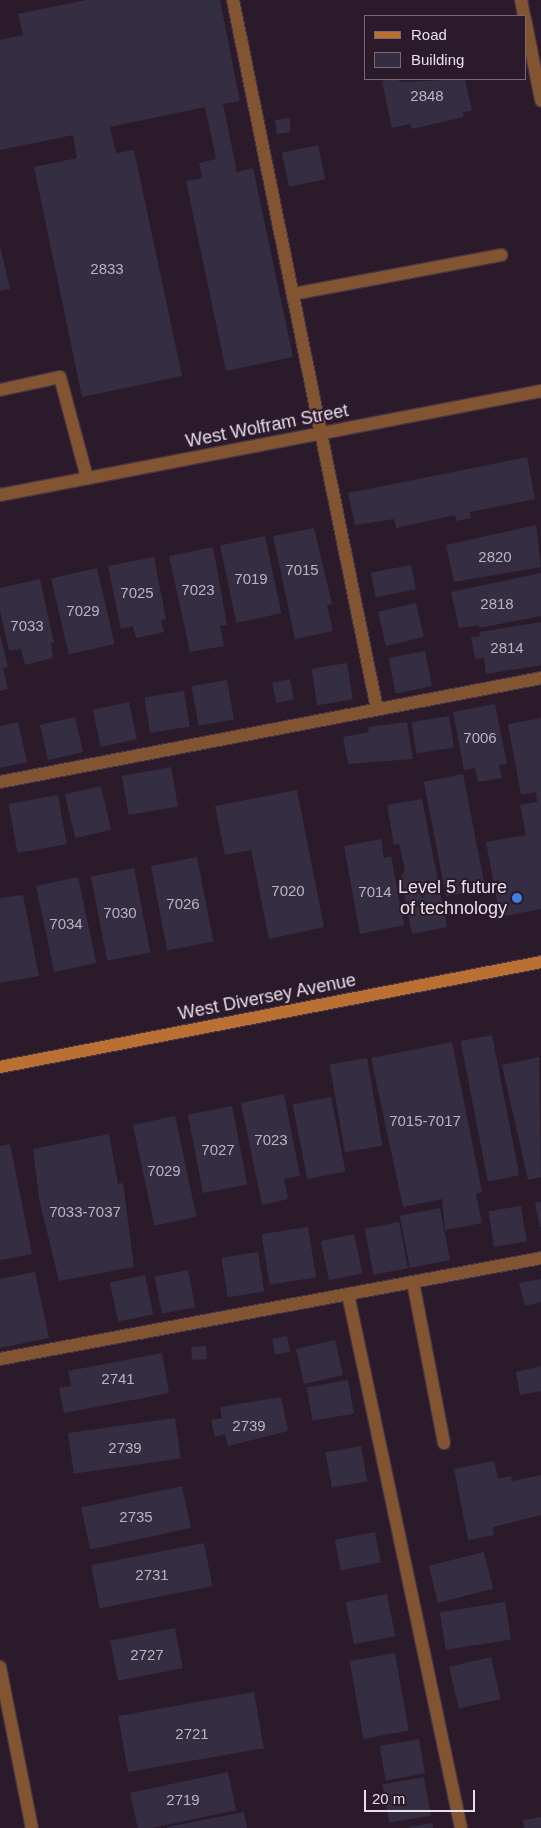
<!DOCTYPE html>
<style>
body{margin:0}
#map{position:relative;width:541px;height:1828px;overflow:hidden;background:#2a1a2a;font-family:Arial,sans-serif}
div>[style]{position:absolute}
.building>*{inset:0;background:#352e43;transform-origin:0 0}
.roads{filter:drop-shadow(1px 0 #453545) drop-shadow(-1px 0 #453545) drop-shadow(0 1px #453545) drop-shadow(0 -1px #453545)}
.service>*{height:12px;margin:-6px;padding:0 6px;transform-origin:6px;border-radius:6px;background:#835431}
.minor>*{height:12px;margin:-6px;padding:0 6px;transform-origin:6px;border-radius:6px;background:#835431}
.secondary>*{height:12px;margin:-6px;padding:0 6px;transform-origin:6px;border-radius:6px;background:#bb7033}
.dots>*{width:14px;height:14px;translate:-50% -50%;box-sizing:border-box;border:2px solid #2a1a2a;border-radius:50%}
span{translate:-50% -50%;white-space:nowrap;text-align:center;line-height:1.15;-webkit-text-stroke:4px #2a1a2a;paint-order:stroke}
.number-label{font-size:15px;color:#bcb2c0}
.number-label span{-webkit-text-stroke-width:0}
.street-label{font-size:18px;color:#e9dee9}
.poi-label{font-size:18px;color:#e9dee9}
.right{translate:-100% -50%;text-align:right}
.legend{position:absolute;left:364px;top:15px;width:162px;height:65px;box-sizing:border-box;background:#2a1a2a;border:1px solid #766876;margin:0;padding:6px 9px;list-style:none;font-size:15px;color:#e9dee9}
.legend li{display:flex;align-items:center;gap:10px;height:25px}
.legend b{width:25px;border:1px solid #766876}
.scale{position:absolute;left:364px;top:1790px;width:111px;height:22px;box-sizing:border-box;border:2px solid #e9dee9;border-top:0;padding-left:6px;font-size:15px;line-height:18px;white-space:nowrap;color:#e9dee9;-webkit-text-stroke:4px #2a1a2a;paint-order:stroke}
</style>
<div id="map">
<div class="building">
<div style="clip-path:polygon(86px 0,220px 0,240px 101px,223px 104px,237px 172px,253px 168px,293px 357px,226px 371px,186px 181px,202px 178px,199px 163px,216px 159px,205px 107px,110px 127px,116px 153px,134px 150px,182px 376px,82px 397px,34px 167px,77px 158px,73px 135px,0 150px,0 40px,23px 35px,18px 14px)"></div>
<div style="clip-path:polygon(394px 79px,403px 82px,465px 79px,472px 111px,463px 112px,464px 117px,412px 129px,410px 124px,392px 128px,382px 81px)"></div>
<div style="clip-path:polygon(290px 118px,290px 132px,277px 134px,275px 120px)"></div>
<div style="left:318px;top:145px;width:35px;height:37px;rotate:78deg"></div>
<div style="clip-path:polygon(0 246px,10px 289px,0 291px)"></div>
<div style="clip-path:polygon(527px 457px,535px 499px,470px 512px,471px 518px,456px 521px,455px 515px,396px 528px,394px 519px,355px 525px,348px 493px)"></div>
<div style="clip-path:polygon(536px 525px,541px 567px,454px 582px,446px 545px)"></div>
<div style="clip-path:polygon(314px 528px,332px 604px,327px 605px,333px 631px,295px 639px,273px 536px)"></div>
<div style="left:265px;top:536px;width:79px;height:46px;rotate:78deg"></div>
<div style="clip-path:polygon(213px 547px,227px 625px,220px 626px,224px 646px,190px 652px,169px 556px)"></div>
<div style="clip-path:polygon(154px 557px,166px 619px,161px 620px,164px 632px,136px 638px,133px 626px,121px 629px,108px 566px)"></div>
<div style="left:411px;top:565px;width:25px;height:41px;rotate:79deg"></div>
<div style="left:97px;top:568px;width:78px;height:47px;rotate:77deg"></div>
<div style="clip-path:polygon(541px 573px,541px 616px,479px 628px,479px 625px,459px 628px,451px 592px)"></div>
<div style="clip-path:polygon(40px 579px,54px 643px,51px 643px,53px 658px,25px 665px,21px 649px,9px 651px,0 610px,0 588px)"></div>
<div style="left:416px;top:603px;width:35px;height:39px;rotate:77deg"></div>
<div style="clip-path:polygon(541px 622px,541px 665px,486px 674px,484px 658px,475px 659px,471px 637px,480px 636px,479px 632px)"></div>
<div style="clip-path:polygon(0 634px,8px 667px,3px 668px,8px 689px,0 691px)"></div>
<div style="left:425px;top:651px;width:36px;height:37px;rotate:79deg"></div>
<div style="left:347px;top:663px;width:37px;height:36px;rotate:81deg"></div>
<div style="left:290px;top:679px;width:21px;height:18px;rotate:79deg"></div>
<div style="left:227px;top:680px;width:40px;height:36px;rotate:80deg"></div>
<div style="left:184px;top:691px;width:36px;height:40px;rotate:81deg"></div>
<div style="left:129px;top:702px;width:38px;height:37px;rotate:78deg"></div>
<div style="clip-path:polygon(495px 704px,507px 764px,499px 765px,502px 778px,478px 782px,475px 768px,464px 770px,453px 712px)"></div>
<div style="left:449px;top:716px;width:32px;height:38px;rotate:81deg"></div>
<div style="left:75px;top:717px;width:36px;height:36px;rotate:77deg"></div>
<div style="clip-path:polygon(541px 718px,541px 909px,500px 917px,486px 842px,526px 835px,520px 805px,537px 802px,536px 792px,521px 795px,508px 724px)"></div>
<div style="clip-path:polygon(18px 722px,27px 762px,0 768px,0 726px)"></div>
<div style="clip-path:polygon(407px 722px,413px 759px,348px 764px,343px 737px,369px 732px,368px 727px)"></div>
<div style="left:171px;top:767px;width:40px;height:50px;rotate:80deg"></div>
<div style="left:463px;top:774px;width:117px;height:40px;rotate:79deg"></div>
<div style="left:101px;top:786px;width:45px;height:37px;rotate:77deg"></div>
<div style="clip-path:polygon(297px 790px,324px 927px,269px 939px,251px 850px,225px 855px,215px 806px)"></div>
<div style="left:58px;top:795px;width:50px;height:50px;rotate:80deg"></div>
<div style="clip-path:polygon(422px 799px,447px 927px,412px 934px,401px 877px,405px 870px,399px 844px,394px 845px,387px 805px)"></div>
<div style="clip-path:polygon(381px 839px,384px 858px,391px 856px,404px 925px,360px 934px,344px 846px)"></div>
<div style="left:197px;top:857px;width:86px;height:47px;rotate:79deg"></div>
<div style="left:134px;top:868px;width:86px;height:44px;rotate:79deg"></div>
<div style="left:78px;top:877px;width:88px;height:43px;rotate:78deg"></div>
<div style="clip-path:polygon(23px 895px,39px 976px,0 983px,0 898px)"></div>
<div style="left:492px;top:1035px;width:143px;height:32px;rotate:79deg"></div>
<div style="clip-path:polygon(452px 1042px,482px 1192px,476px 1194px,482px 1223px,445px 1230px,442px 1199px,403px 1207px,371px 1058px)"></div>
<div style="clip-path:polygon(539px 1057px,541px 1177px,528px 1180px,502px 1065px)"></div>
<div style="left:367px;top:1058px;width:89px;height:38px;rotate:80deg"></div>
<div style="clip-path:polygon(284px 1094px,300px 1176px,284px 1179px,288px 1199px,262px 1205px,241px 1103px)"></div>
<div style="left:331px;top:1097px;width:76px;height:39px;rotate:79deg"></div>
<div style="left:232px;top:1106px;width:80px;height:45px;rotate:79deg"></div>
<div style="left:175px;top:1116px;width:103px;height:43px;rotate:78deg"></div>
<div style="clip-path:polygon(109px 1134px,118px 1184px,123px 1183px,134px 1267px,59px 1281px,39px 1199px,33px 1149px)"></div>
<div style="clip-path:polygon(10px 1144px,32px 1254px,0 1260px,0 1146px)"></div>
<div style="clip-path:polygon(541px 1202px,541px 1227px,540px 1227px,535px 1203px)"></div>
<div style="left:521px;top:1206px;width:36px;height:33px;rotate:81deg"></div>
<div style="left:440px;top:1208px;width:53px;height:41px;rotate:79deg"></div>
<div style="left:399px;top:1222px;width:47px;height:35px;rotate:79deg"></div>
<div style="left:308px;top:1227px;width:51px;height:47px;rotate:81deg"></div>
<div style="left:354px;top:1234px;width:40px;height:34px;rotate:78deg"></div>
<div style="left:258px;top:1252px;width:40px;height:37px;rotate:81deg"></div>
<div style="left:188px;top:1270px;width:38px;height:34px;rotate:79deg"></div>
<div style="clip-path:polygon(35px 1272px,49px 1338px,0 1348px,0 1279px)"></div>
<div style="left:145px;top:1275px;width:40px;height:36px;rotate:78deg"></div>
<div style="clip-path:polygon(541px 1279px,541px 1302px,525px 1306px,519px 1283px)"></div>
<div style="left:287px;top:1336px;width:16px;height:15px;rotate:79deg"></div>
<div style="left:335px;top:1340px;width:36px;height:40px;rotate:77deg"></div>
<div style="left:206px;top:1346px;width:13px;height:15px;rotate:86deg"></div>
<div style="clip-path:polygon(162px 1353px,169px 1393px,64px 1413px,59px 1388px,71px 1386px,68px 1371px)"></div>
<div style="clip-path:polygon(541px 1366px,541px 1391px,520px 1395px,516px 1372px)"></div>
<div style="left:348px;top:1380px;width:34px;height:42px;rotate:80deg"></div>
<div style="clip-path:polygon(281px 1397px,288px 1431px,228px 1446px,225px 1434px,215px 1437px,211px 1420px,222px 1418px,220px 1407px)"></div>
<div style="left:175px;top:1418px;width:41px;height:108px;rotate:82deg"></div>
<div style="left:361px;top:1446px;width:36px;height:36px;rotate:80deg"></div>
<div style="clip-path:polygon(494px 1461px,498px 1479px,511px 1476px,512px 1481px,541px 1475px,541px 1515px,493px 1527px,494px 1535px,468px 1540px,454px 1469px)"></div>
<div style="left:182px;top:1486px;width:43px;height:103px;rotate:78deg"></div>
<div style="left:375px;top:1532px;width:31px;height:41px;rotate:79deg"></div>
<div style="left:204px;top:1543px;width:44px;height:115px;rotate:79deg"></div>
<div style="left:484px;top:1552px;width:38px;height:57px;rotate:76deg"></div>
<div style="left:387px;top:1594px;width:43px;height:42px;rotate:79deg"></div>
<div style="left:505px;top:1602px;width:38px;height:66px;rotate:81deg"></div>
<div style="left:175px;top:1628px;width:41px;height:66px;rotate:79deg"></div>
<div style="left:395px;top:1653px;width:79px;height:46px;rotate:80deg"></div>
<div style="left:491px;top:1657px;width:43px;height:43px;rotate:77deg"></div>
<div style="left:254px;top:1692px;width:57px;height:138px;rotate:80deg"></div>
<div style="left:419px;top:1739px;width:35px;height:40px;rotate:80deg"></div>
<div style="left:228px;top:1772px;width:39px;height:100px;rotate:78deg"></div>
<div style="left:424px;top:1777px;width:39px;height:42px;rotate:80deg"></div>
<div style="clip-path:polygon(244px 1812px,247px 1828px,167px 1828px,167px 1827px)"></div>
<div style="clip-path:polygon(541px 1817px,541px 1828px,524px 1828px,523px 1820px)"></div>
<div style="clip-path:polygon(432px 1823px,433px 1828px,409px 1828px,409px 1827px)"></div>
</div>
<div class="roads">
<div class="service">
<div style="left:233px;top:0;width:723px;rotate:78.52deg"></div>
<div style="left:293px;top:294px;width:212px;rotate:-10.6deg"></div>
<div style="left:0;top:390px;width:61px;rotate:-12.2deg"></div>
<div style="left:60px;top:377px;width:105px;rotate:75deg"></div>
<div style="left:0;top:782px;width:551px;rotate:-10.88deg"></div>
<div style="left:413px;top:1282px;width:164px;rotate:79.1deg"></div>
<div style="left:348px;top:1294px;width:546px;rotate:78.05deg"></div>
<div style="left:0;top:1359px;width:550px;rotate:-10.57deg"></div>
</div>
<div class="minor">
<div style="left:521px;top:0;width:16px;rotate:79deg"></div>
<div style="left:525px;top:19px;width:83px;rotate:78.8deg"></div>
<div style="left:0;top:495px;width:551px;rotate:-10.88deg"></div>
<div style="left:0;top:1667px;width:164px;rotate:78.8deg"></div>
</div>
<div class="secondary">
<div style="left:0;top:1067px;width:551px;rotate:-10.98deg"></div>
</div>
</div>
<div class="dots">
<div style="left:517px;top:898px;background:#3f7fe0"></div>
</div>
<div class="number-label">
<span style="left:427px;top:96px">2848</span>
<span style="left:107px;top:269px">2833</span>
<span style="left:495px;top:557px">2820</span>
<span style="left:302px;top:570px">7015</span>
<span style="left:251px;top:579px">7019</span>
<span style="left:198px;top:590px">7023</span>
<span style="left:137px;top:593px">7025</span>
<span style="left:497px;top:604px">2818</span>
<span style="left:83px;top:611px">7029</span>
<span style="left:27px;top:626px">7033</span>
<span style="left:507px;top:648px">2814</span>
<span style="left:480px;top:738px">7006</span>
<span style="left:288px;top:891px">7020</span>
<span style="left:375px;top:892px">7014</span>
<span style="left:183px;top:904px">7026</span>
<span style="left:120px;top:913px">7030</span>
<span style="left:66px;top:924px">7034</span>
<span style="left:425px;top:1121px">7015-7017</span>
<span style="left:271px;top:1140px">7023</span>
<span style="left:218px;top:1150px">7027</span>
<span style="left:164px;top:1171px">7029</span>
<span style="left:85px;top:1212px">7033-7037</span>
<span style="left:118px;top:1379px">2741</span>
<span style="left:249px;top:1426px">2739</span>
<span style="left:125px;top:1448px">2739</span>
<span style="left:136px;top:1517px">2735</span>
<span style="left:152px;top:1575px">2731</span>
<span style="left:147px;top:1655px">2727</span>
<span style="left:192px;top:1734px">2721</span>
<span style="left:183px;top:1800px">2719</span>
</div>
<div class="street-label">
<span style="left:267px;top:426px;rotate:-11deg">West Wolfram Street</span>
<span style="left:267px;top:997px;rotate:-11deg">West Diversey Avenue</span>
</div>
<div class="poi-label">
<span class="right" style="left:507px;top:898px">Level 5 future<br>of technology</span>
</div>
<ul class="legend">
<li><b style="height:6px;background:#bb7033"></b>Road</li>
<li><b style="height:14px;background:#352e43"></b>Building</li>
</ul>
<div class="scale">20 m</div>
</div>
